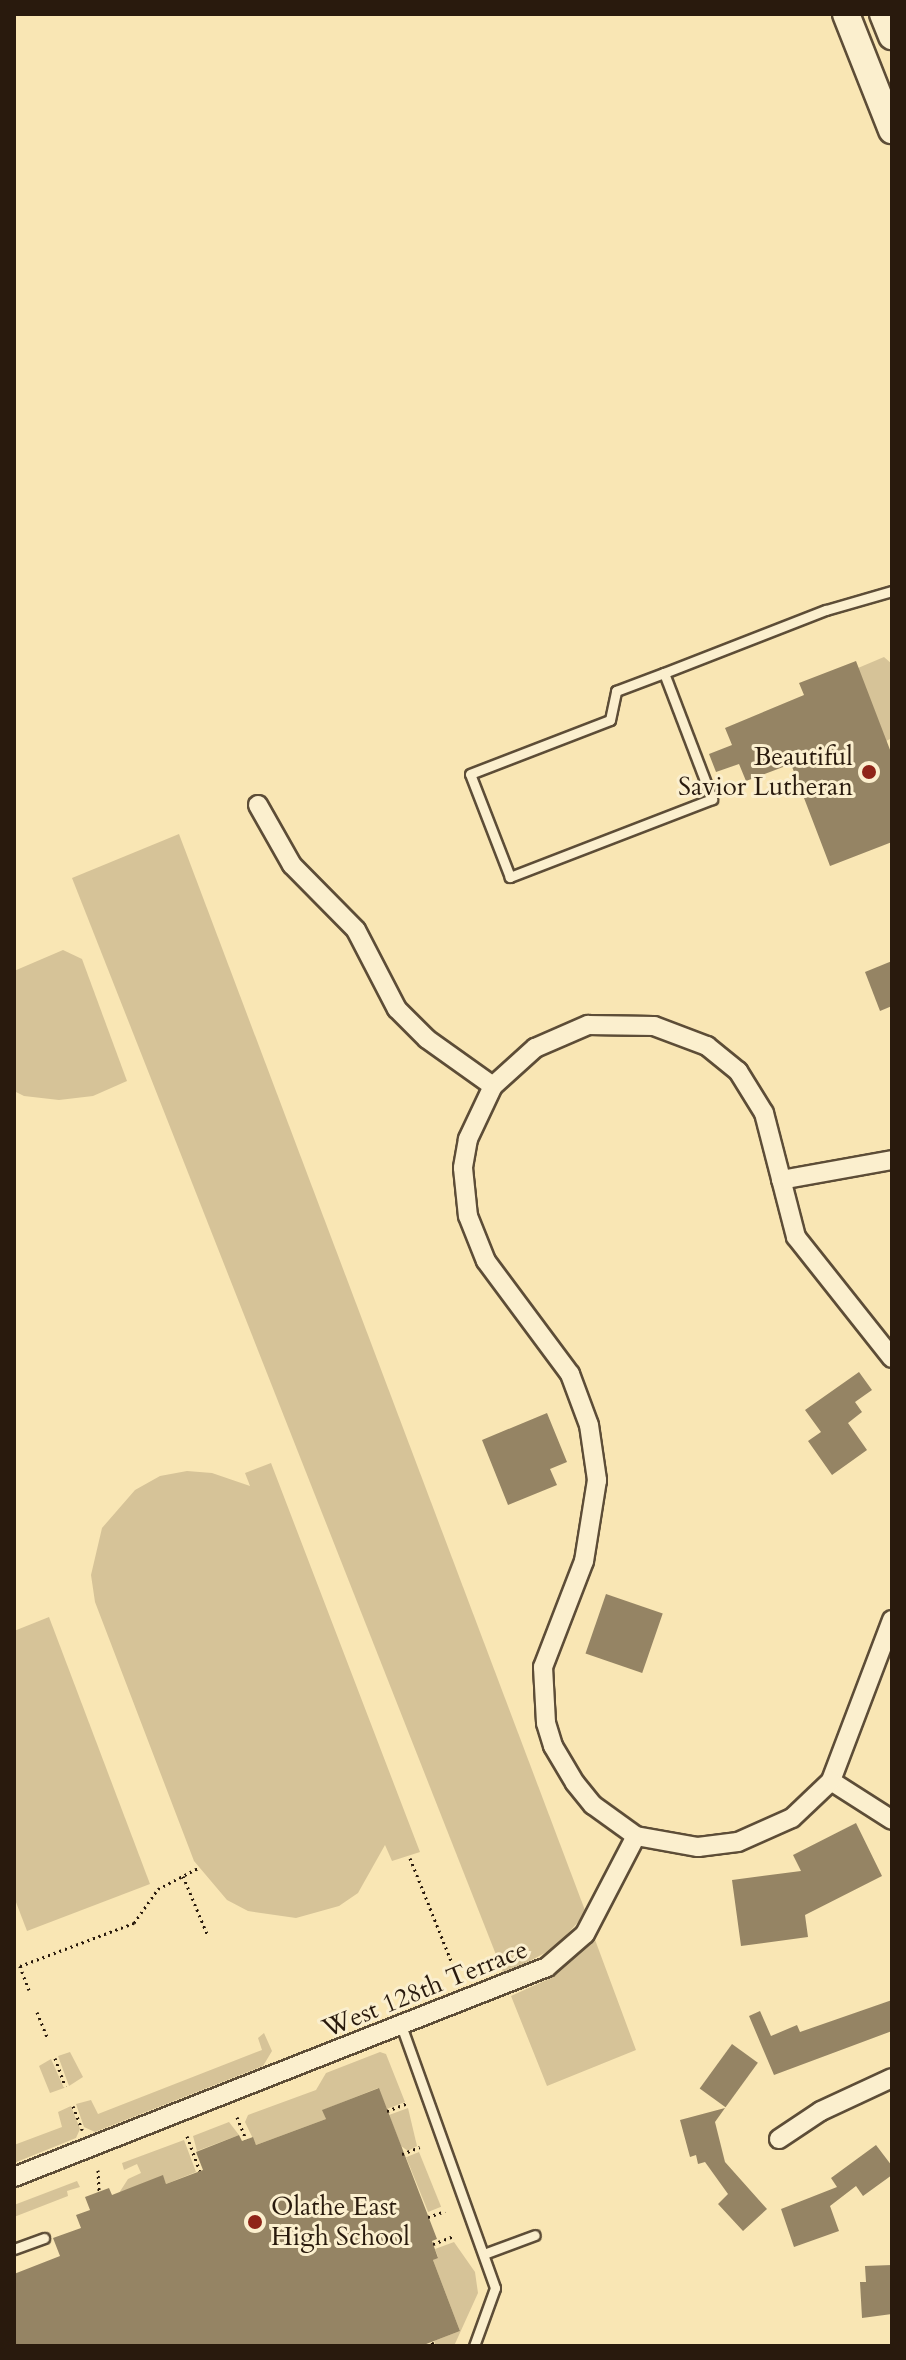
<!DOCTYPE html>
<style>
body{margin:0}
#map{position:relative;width:906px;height:2360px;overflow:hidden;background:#f9e6b4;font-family:Cardo,serif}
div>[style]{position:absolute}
.green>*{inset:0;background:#d6c398;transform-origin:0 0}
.building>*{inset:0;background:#958464;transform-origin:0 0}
.path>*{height:3px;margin-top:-1.5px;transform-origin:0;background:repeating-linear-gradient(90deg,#291a0d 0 2px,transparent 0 6px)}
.roads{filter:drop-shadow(2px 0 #5d4d37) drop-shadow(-2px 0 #5d4d37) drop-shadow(0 2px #5d4d37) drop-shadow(0 -2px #5d4d37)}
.lane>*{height:9px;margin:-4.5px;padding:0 4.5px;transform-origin:4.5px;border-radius:4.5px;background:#fbefce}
.street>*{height:18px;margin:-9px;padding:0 9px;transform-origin:9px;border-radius:9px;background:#fbefce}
.secondary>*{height:26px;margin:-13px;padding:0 13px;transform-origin:13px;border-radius:13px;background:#fbefce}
.dots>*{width:22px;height:22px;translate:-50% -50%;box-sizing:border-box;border:4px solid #fbefce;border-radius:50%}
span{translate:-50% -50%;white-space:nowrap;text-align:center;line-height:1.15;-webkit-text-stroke:6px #fbefce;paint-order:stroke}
.poi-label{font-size:26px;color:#291a0d}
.right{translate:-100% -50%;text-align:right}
.left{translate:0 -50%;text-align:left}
.street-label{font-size:26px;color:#291a0d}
.frame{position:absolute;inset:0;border:16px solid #291a0d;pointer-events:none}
</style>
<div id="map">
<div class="green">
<div style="clip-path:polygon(884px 657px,892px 664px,892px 738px,886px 741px,858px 668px)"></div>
<div style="clip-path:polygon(179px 834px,586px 1913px,556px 1947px,504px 1975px,72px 878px)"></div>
<div style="clip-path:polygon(63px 950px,82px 959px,127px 1081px,93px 1096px,59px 1100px,24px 1096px,14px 1091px,14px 971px)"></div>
<div style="clip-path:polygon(271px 1463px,420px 1852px,392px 1861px,385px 1845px,358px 1893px,339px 1906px,296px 1918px,248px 1911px,227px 1900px,194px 1861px,95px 1602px,91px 1575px,102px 1528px,135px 1490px,160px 1476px,187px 1471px,212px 1473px,250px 1486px,245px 1473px)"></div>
<div style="clip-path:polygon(49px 1617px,150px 1884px,27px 1931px,14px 1897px,14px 1631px)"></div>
<div style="clip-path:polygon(594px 1937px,636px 2050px,547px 2086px,511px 1996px,553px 1977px)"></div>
<div style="clip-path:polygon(264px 2033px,272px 2051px,263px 2066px,95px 2132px,84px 2127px,76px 2104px,91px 2100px,98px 2114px,262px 2050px,258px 2038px)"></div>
<div style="clip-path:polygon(70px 2052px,83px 2077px,69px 2086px,58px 2056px)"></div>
<div style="clip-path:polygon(380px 2052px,386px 2054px,405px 2102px,387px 2109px,378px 2088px,323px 2110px,326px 2119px,256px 2145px,245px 2122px,248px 2115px,316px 2090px,326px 2073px)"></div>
<div style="clip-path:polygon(51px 2059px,64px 2088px,50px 2093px,39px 2066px)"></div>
<div style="clip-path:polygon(71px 2106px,80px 2129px,76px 2138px,14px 2163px,14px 2145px,62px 2127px,58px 2112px)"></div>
<div style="clip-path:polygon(408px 2108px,417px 2146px,408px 2151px,401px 2146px,389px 2115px)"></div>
<div style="clip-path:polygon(229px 2122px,239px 2135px,197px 2151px,193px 2136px)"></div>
<div style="clip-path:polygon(184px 2140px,196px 2172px,166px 2184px,163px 2176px,119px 2193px,128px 2179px,141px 2173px,137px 2164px,124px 2170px,122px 2163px)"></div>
<div style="left:419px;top:2152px;width:59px;height:14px;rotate:68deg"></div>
<div style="clip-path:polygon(77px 2181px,80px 2187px,67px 2191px,68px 2196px,14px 2217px,14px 2205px)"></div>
<div style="clip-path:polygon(454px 2242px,475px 2272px,478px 2293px,454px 2346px,436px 2346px,434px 2341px,460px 2331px,433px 2260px,438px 2257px,435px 2249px)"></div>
</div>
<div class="building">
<div style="clip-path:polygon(856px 661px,892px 755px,892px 842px,830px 866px,791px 764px,746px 781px,739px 764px,716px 772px,709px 754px,732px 745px,725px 728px,804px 695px,799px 683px)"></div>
<div style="clip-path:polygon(892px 961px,892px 1006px,880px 1011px,865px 972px)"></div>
<div style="clip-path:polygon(859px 1372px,872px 1390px,855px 1402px,862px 1412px,848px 1423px,867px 1450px,832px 1475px,808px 1441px,821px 1432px,805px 1410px)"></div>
<div style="clip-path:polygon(547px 1413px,567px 1462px,550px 1469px,557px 1485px,508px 1505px,482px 1440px)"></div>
<div style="left:606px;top:1594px;width:60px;height:63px;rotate:19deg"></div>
<div style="clip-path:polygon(856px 1823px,882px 1876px,805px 1915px,808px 1937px,741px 1946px,732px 1880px,801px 1871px,793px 1855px)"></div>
<div style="clip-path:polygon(892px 2000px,892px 2031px,774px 2075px,749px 2016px,760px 2011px,771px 2036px,797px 2025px,800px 2032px)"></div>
<div style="left:732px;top:2044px;width:32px;height:55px;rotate:36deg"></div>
<div style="clip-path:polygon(379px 2088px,437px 2239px,432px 2241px,438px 2258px,433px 2260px,460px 2331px,421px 2346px,14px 2346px,14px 2274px,60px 2256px,53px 2238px,81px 2228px,76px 2215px,90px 2210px,85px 2197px,109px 2188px,112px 2195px,163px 2175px,166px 2184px,203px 2170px,196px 2152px,239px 2135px,242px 2141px,253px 2137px,256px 2145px,326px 2119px,322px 2110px)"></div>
<div style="clip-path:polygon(725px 2108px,715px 2122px,725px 2162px,767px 2209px,743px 2231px,718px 2204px,728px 2194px,705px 2162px,698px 2164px,696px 2155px,690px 2157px,680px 2120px)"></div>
<div style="clip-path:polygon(876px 2145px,892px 2166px,892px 2175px,863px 2196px,856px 2186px,830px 2206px,839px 2231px,794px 2247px,781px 2209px,837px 2187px,831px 2178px)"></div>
<div style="clip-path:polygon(892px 2265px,892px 2314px,862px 2318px,860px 2282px,866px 2282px,865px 2266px)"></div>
</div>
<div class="path">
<div style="left:410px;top:1858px;width:135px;rotate:68.2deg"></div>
<div style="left:183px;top:1876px;width:65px;rotate:67.4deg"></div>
<div style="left:29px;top:1990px;width:26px;rotate:-111deg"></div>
<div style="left:20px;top:1966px;width:122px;rotate:-20.7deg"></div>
<div style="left:134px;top:1923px;width:42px;rotate:-54.8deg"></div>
<div style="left:158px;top:1889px;width:45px;rotate:-27.7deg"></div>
<div style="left:37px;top:2012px;width:27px;rotate:68deg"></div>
<div style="left:55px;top:2058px;width:30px;rotate:70deg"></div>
<div style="left:73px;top:2106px;width:26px;rotate:69deg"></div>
<div style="left:387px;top:2111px;width:22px;rotate:-21deg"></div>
<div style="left:237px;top:2117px;width:24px;rotate:68deg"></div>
<div style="left:187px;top:2136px;width:37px;rotate:70deg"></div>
<div style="left:402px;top:2154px;width:19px;rotate:-21deg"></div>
<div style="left:98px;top:2170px;width:22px;rotate:87deg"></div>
<div style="left:428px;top:2217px;width:18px;rotate:-19deg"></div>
<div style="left:433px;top:2244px;width:22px;rotate:-21deg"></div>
<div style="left:432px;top:2342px;width:4px;rotate:63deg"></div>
</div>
<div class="roads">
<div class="lane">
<div style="left:664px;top:673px;width:135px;rotate:69.1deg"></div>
<div style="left:712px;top:799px;width:217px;rotate:158.9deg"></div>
<div style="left:510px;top:877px;width:110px;rotate:-111.2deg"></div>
<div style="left:470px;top:774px;width:150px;rotate:-21.1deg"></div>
<div style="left:610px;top:720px;width:30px;rotate:-78deg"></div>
<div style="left:616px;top:691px;width:51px;rotate:-20.6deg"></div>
<div style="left:664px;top:673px;width:174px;rotate:-21.3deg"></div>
<div style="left:826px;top:610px;width:69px;rotate:-16.1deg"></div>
<div style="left:402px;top:2028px;width:276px;rotate:70.3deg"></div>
<div style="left:495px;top:2288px;width:62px;rotate:109.9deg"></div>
<div style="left:14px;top:2249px;width:32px;rotate:-20deg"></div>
<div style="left:484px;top:2254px;width:54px;rotate:-20.4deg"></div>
</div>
<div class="street">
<div style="left:258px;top:805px;width:69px;rotate:60.5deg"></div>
<div style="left:292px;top:865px;width:91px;rotate:45.4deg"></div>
<div style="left:356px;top:930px;width:89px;rotate:62.6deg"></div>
<div style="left:397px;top:1009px;width:42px;rotate:45deg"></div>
<div style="left:427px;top:1039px;width:81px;rotate:35.5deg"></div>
<div style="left:493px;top:1086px;width:59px;rotate:115.3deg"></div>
<div style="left:468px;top:1139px;width:29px;rotate:100deg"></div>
<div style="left:463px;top:1168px;width:48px;rotate:84.1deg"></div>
<div style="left:468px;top:1216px;width:48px;rotate:68.2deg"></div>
<div style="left:486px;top:1261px;width:141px;rotate:53.4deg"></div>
<div style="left:570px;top:1374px;width:54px;rotate:69.6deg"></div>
<div style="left:589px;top:1425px;width:56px;rotate:81.7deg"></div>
<div style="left:597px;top:1480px;width:82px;rotate:99.1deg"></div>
<div style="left:584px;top:1561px;width:114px;rotate:111.1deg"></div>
<div style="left:543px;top:1667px;width:56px;rotate:86.9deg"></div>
<div style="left:546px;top:1723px;width:24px;rotate:73deg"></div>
<div style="left:553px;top:1746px;width:43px;rotate:59.3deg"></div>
<div style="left:575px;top:1783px;width:28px;rotate:51deg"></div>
<div style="left:593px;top:1805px;width:53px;rotate:35.8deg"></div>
<div style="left:493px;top:1086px;width:57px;rotate:-42.1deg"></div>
<div style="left:535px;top:1048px;width:58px;rotate:-23.5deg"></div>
<div style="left:588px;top:1025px;width:66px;rotate:0.9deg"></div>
<div style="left:654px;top:1026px;width:57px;rotate:20.7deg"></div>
<div style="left:707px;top:1046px;width:40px;rotate:39deg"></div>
<div style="left:738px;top:1071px;width:49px;rotate:58.2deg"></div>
<div style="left:764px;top:1113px;width:128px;rotate:75.5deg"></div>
<div style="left:796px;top:1237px;width:154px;rotate:51.6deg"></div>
<div style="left:781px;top:1180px;width:113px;rotate:-10.2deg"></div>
<div style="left:892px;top:1620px;width:172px;rotate:110.8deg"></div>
<div style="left:831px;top:1781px;width:72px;rotate:32.6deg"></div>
<div style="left:779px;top:2139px;width:50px;rotate:-33.7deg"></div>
<div style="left:821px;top:2111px;width:78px;rotate:-24.9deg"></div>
<div style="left:14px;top:2177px;width:573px;rotate:-21.5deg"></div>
<div style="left:547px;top:1967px;width:50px;rotate:-41deg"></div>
<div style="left:585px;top:1934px;width:110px;rotate:-62.5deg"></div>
<div style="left:636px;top:1836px;width:63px;rotate:10.1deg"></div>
<div style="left:698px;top:1847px;width:40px;rotate:-7.1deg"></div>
<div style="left:738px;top:1842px;width:59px;rotate:-24deg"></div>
<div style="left:792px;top:1818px;width:54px;rotate:-43.5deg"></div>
</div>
<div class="secondary">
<div style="left:846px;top:14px;width:125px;rotate:68.4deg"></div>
<div style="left:883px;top:14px;width:24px;rotate:68deg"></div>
</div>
</div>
<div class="dots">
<div style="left:869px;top:772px;background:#8f2418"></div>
<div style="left:255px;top:2222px;background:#8f2418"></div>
</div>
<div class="poi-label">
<span class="right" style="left:853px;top:772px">Beautiful<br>Savior Lutheran</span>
<span class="left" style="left:271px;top:2222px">Olathe East<br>High School</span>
</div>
<div class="street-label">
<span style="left:425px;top:1989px;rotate:-22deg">West 128th Terrace</span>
</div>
<div class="frame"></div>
</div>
